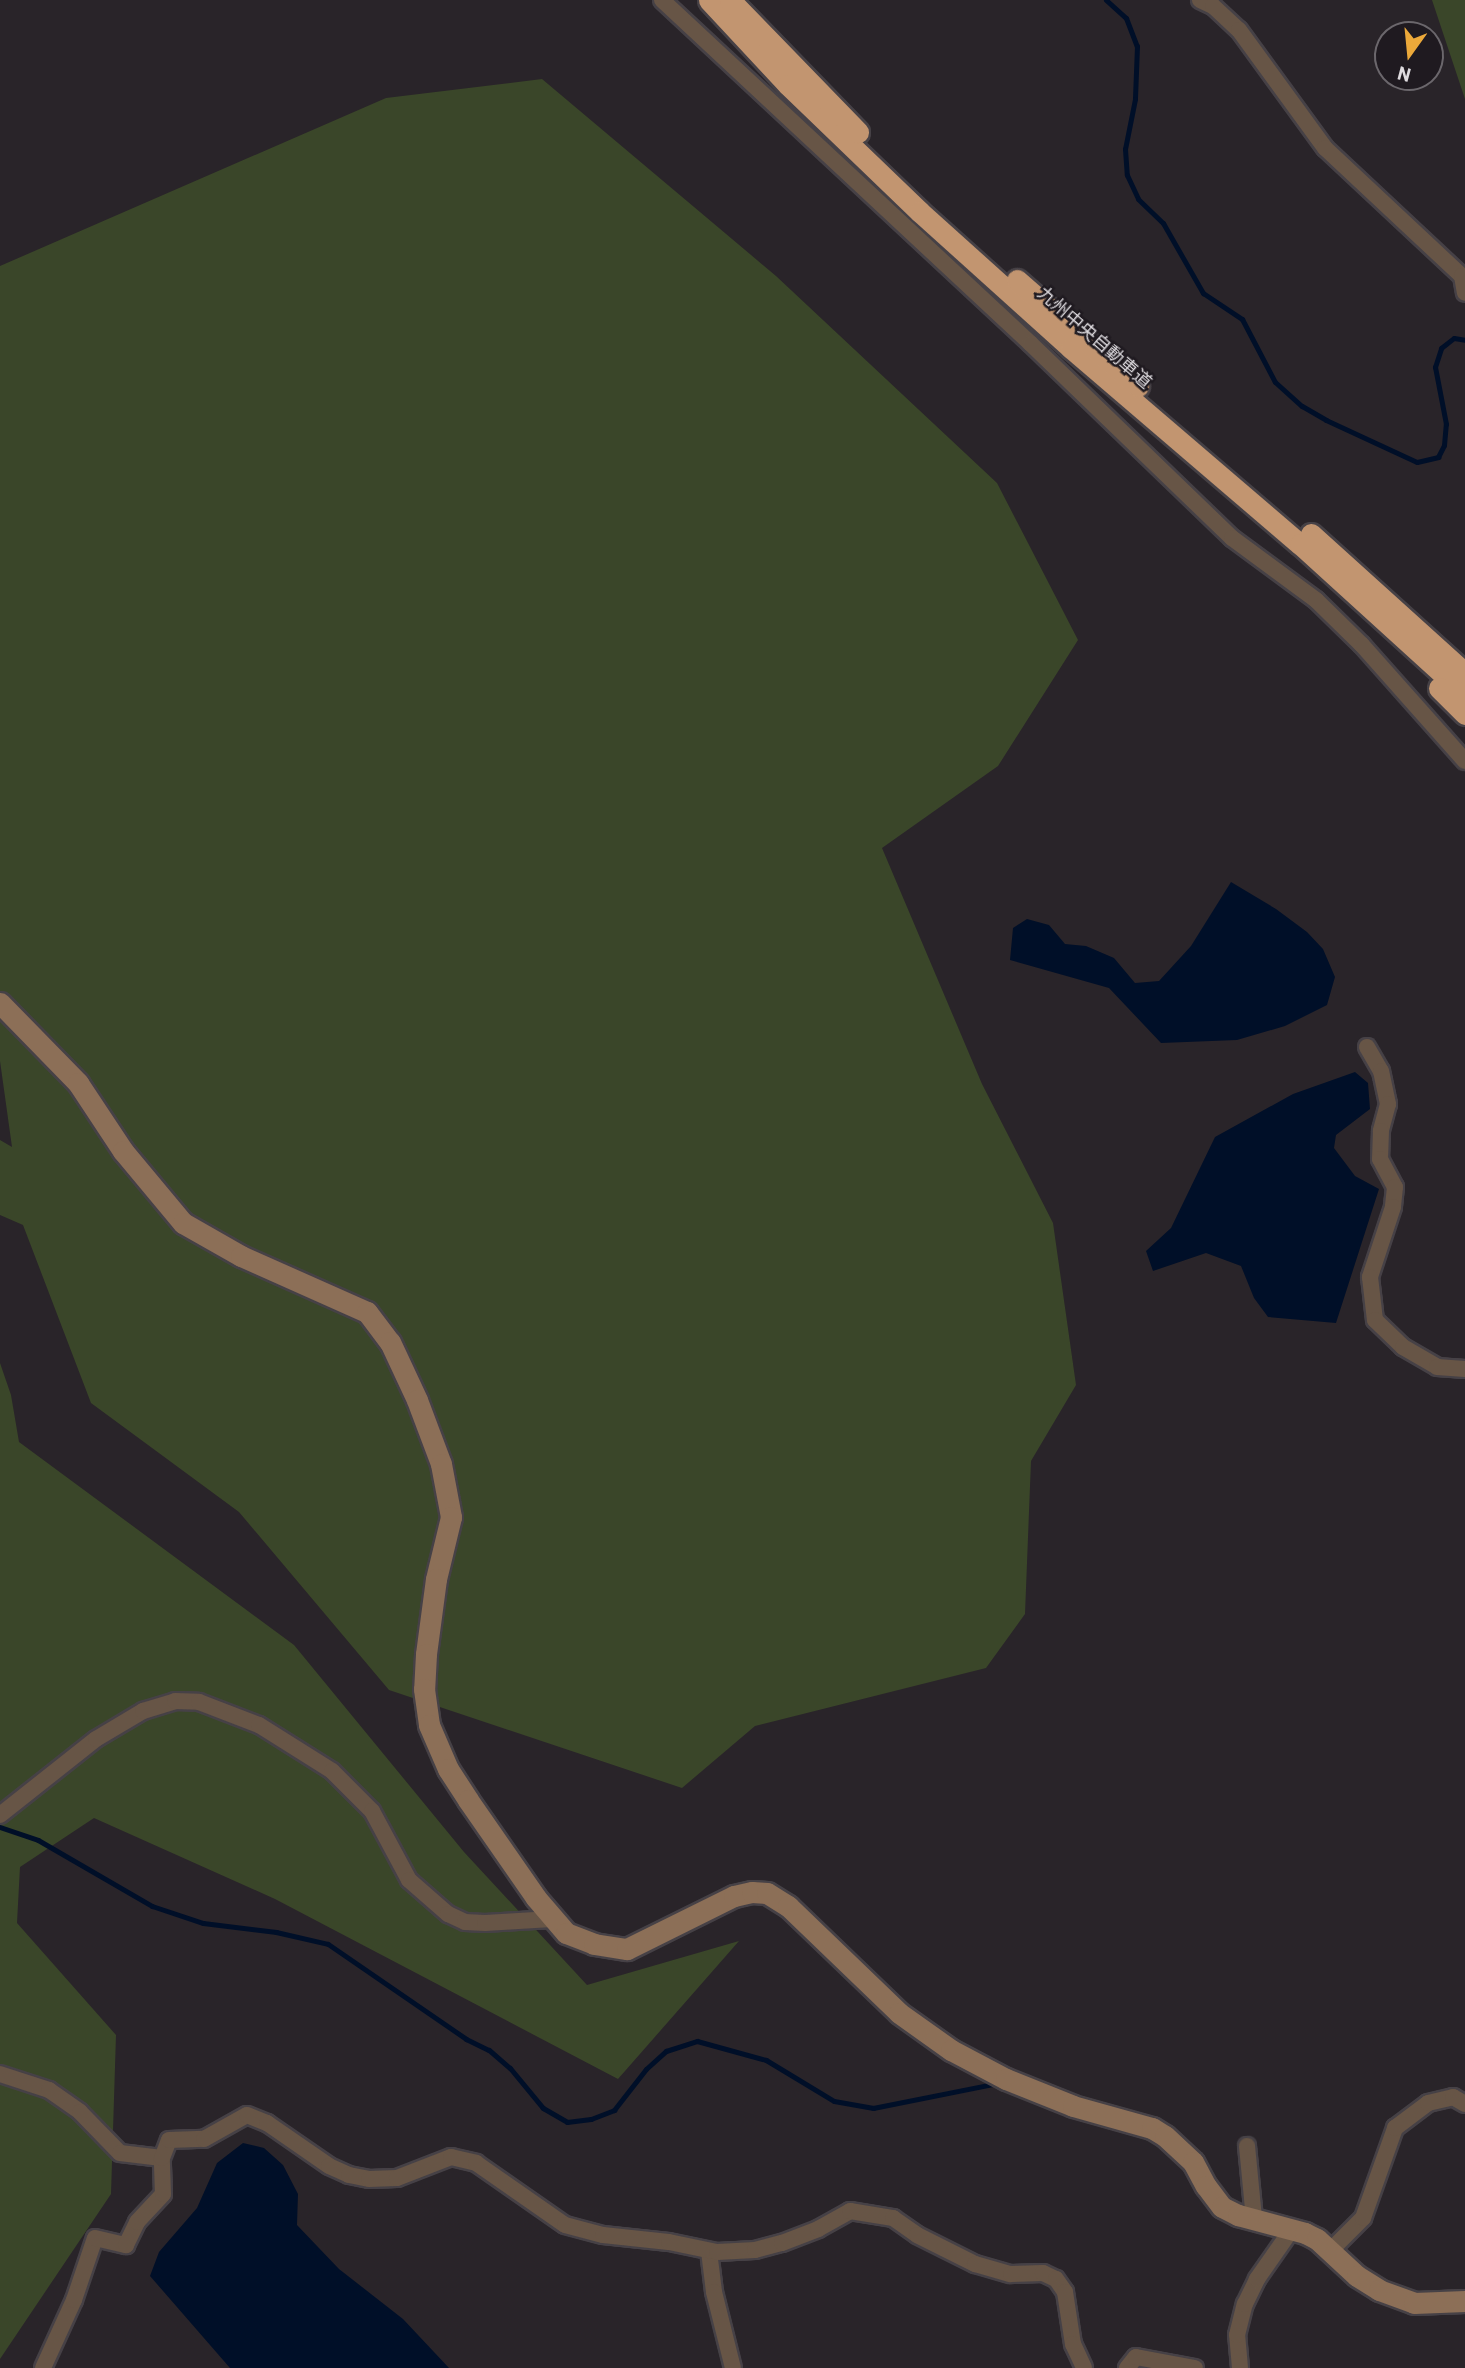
<!DOCTYPE html>
<meta charset="utf-8">
<style>
body{margin:0}
#map{position:relative;width:1465px;height:2368px;overflow:hidden;background:#292429;font-family:Barlow,"Noto Sans JP",sans-serif}
div>[style]{position:absolute}
.green>*{inset:0;background:#3a4629}
.water>*{inset:0;background:#000f28}
.stream>*{height:5px;margin:-2.5px;padding:0 2.5px;transform-origin:2.5px;border-radius:2.5px;background:#000f28}
.roads{filter:drop-shadow(2px 0 #464146) drop-shadow(-2px 0 #464146) drop-shadow(0 2px #464146) drop-shadow(0 -2px #464146)}
.street>*{height:16px;margin:-8px;padding:0 8px;transform-origin:8px;border-radius:8px;background:#675546}
.secondary>*{height:21px;margin:-10.5px;padding:0 10.5px;transform-origin:10.5px;border-radius:10.5px;background:#8c6f57}
.highway>*{height:21px;margin:-10.5px;padding:0 10.5px;transform-origin:10.5px;border-radius:10.5px;background:#c29570}
span{translate:-50% -50%;white-space:nowrap;text-align:center;line-height:1.15;-webkit-text-stroke:5px #1f1a20;paint-order:stroke}
.street-label{font-size:18px;color:#dedbdf}
.north{position:absolute;left:1374px;top:21px;width:70px;height:70px;box-sizing:border-box;background:#1f1a20;border:2px solid #6b676c;border-radius:50%;rotate:195deg;font-size:19px;font-weight:700;line-height:28px;text-align:center;color:#dedbdf}
.north::after{content:'';display:block;margin:auto;width:24px;height:32px;background:#eca93a;clip-path:polygon(50% 0,100% 100%,50% 72%,0 100%)}
</style>
<div id="map">
<div class="green">
<div style="clip-path:polygon(1432px 0,1465px 0,1465px 99px)"></div>
<div style="clip-path:polygon(542px 79px,776px 276px,997px 483px,1078px 640px,998px 766px,882px 848px,982px 1084px,1053px 1223px,1076px 1385px,1031px 1461px,1025px 1614px,986px 1668px,755px 1726px,682px 1788px,389px 1690px,239px 1512px,91px 1403px,23px 1225px,0 1215px,0 1140px,12px 1147px,0 1061px,0 266px,386px 98px)"></div>
<div style="clip-path:polygon(0 1363px,11px 1395px,19px 1442px,294px 1645px,464px 1852px,587px 1985px,739px 1941px,618px 2079px,275px 1899px,94px 1818px,20px 1867px,17px 1923px,116px 2035px,111px 2194px,0 2359px)"></div>
</div>
<div class="water">
<div style="clip-path:polygon(1231px 882px,1276px 909px,1307px 932px,1323px 949px,1335px 977px,1327px 1005px,1285px 1026px,1237px 1040px,1161px 1043px,1109px 988px,1010px 960px,1013px 928px,1027px 919px,1049px 925px,1065px 944px,1086px 946px,1114px 958px,1135px 983px,1159px 981px,1191px 946px)"></div>
<div style="clip-path:polygon(1355px 1072px,1368px 1083px,1370px 1109px,1336px 1135px,1334px 1148px,1355px 1176px,1379px 1189px,1336px 1323px,1268px 1317px,1254px 1298px,1241px 1266px,1206px 1253px,1153px 1271px,1146px 1251px,1171px 1228px,1215px 1137px,1293px 1094px)"></div>
<div style="clip-path:polygon(243px 2143px,264px 2148px,283px 2165px,298px 2194px,297px 2225px,339px 2269px,403px 2319px,449px 2368px,230px 2368px,150px 2276px,159px 2252px,197px 2208px,217px 2163px)"></div>
</div>
<div class="stream">
<div style="left:1106px;top:0;width:27px;rotate:42deg"></div>
<div style="left:1126px;top:18px;width:30px;rotate:69deg"></div>
<div style="left:1137px;top:46px;width:53px;rotate:92.2deg"></div>
<div style="left:1135px;top:99px;width:51px;rotate:101.3deg"></div>
<div style="left:1125px;top:149px;width:26px;rotate:86deg"></div>
<div style="left:1127px;top:175px;width:26px;rotate:65deg"></div>
<div style="left:1138px;top:199px;width:35px;rotate:44deg"></div>
<div style="left:1163px;top:223px;width:81px;rotate:60.3deg"></div>
<div style="left:1203px;top:293px;width:47px;rotate:33.7deg"></div>
<div style="left:1242px;top:319px;width:71px;rotate:62.4deg"></div>
<div style="left:1275px;top:382px;width:36px;rotate:42deg"></div>
<div style="left:1302px;top:406px;width:28px;rotate:30deg"></div>
<div style="left:1326px;top:420px;width:100px;rotate:24.8deg"></div>
<div style="left:1417px;top:462px;width:22px;rotate:-13deg"></div>
<div style="left:1438px;top:457px;width:13px;rotate:-63deg"></div>
<div style="left:1444px;top:445px;width:21px;rotate:-85deg"></div>
<div style="left:1446px;top:424px;width:58px;rotate:-100.9deg"></div>
<div style="left:1435px;top:367px;width:20px;rotate:-72deg"></div>
<div style="left:1441px;top:348px;width:16px;rotate:-38deg"></div>
<div style="left:1454px;top:338px;width:11px;rotate:10deg"></div>
<div style="left:0;top:1827px;width:40px;rotate:18.9deg"></div>
<div style="left:38px;top:1840px;width:132px;rotate:30.1deg"></div>
<div style="left:152px;top:1906px;width:54px;rotate:18.4deg"></div>
<div style="left:203px;top:1923px;width:74px;rotate:7deg"></div>
<div style="left:276px;top:1932px;width:53px;rotate:13deg"></div>
<div style="left:328px;top:1944px;width:168px;rotate:34.5deg"></div>
<div style="left:466px;top:2039px;width:25px;rotate:26deg"></div>
<div style="left:489px;top:2050px;width:28px;rotate:41deg"></div>
<div style="left:510px;top:2068px;width:52px;rotate:50.5deg"></div>
<div style="left:543px;top:2108px;width:28px;rotate:30deg"></div>
<div style="left:567px;top:2122px;width:24px;rotate:-7deg"></div>
<div style="left:591px;top:2119px;width:25px;rotate:-21deg"></div>
<div style="left:614px;top:2110px;width:52px;rotate:-52deg"></div>
<div style="left:646px;top:2069px;width:27px;rotate:-42deg"></div>
<div style="left:666px;top:2051px;width:33px;rotate:-18deg"></div>
<div style="left:697px;top:2041px;width:72px;rotate:15.4deg"></div>
<div style="left:766px;top:2060px;width:79px;rotate:31.1deg"></div>
<div style="left:834px;top:2101px;width:40px;rotate:10deg"></div>
<div style="left:873px;top:2108px;width:127px;rotate:-11.3deg"></div>
</div>
<div class="roads">
<div class="street">
<div style="left:662px;top:0;width:504px;rotate:42.99deg"></div>
<div style="left:1031px;top:344px;width:279px;rotate:44deg"></div>
<div style="left:1232px;top:538px;width:104px;rotate:36.4deg"></div>
<div style="left:1316px;top:600px;width:64px;rotate:44.4deg"></div>
<div style="left:1362px;top:645px;width:155px;rotate:48.4deg"></div>
<div style="left:1200px;top:0;width:14px;rotate:25deg"></div>
<div style="left:1213px;top:6px;width:35px;rotate:43deg"></div>
<div style="left:1239px;top:30px;width:146px;rotate:53.9deg"></div>
<div style="left:1325px;top:148px;width:187px;rotate:43.1deg"></div>
<div style="left:1462px;top:276px;width:17px;rotate:80deg"></div>
<div style="left:1367px;top:1047px;width:28px;rotate:60deg"></div>
<div style="left:1381px;top:1071px;width:34px;rotate:78deg"></div>
<div style="left:1388px;top:1104px;width:28px;rotate:105deg"></div>
<div style="left:1381px;top:1131px;width:28px;rotate:92deg"></div>
<div style="left:1380px;top:1159px;width:32px;rotate:62deg"></div>
<div style="left:1395px;top:1187px;width:20px;rotate:96deg"></div>
<div style="left:1393px;top:1207px;width:74px;rotate:108.2deg"></div>
<div style="left:1370px;top:1277px;width:43px;rotate:83.4deg"></div>
<div style="left:1375px;top:1320px;width:39px;rotate:44deg"></div>
<div style="left:1403px;top:1347px;width:39px;rotate:30deg"></div>
<div style="left:1437px;top:1367px;width:28px;rotate:4deg"></div>
<div style="left:0;top:1815px;width:122px;rotate:-38.4deg"></div>
<div style="left:96px;top:1739px;width:55px;rotate:-30.8deg"></div>
<div style="left:143px;top:1711px;width:34px;rotate:-17deg"></div>
<div style="left:175px;top:1701px;width:24px;rotate:2deg"></div>
<div style="left:199px;top:1702px;width:64px;rotate:21deg"></div>
<div style="left:259px;top:1725px;width:86px;rotate:32.2deg"></div>
<div style="left:332px;top:1771px;width:57px;rotate:45deg"></div>
<div style="left:372px;top:1811px;width:78px;rotate:61.8deg"></div>
<div style="left:409px;top:1880px;width:52px;rotate:41.1deg"></div>
<div style="left:448px;top:1914px;width:19px;rotate:25deg"></div>
<div style="left:465px;top:1922px;width:20px;rotate:3deg"></div>
<div style="left:485px;top:1923px;width:67px;rotate:-3.4deg"></div>
<div style="left:0;top:2074px;width:52px;rotate:18.1deg"></div>
<div style="left:49px;top:2090px;width:38px;rotate:35deg"></div>
<div style="left:80px;top:2112px;width:57px;rotate:45.7deg"></div>
<div style="left:120px;top:2153px;width:42px;rotate:6.8deg"></div>
<div style="left:1247px;top:2146px;width:73px;rotate:84.5deg"></div>
<div style="left:709px;top:2251px;width:41px;rotate:83deg"></div>
<div style="left:714px;top:2292px;width:78px;rotate:76deg"></div>
<div style="left:1330px;top:2251px;width:47px;rotate:-45deg"></div>
<div style="left:1363px;top:2218px;width:96px;rotate:-70.4deg"></div>
<div style="left:1395px;top:2128px;width:41px;rotate:-37.1deg"></div>
<div style="left:1428px;top:2103px;width:26px;rotate:-13deg"></div>
<div style="left:1453px;top:2097px;width:14px;rotate:30deg"></div>
<div style="left:43px;top:2368px;width:75px;rotate:-65.5deg"></div>
<div style="left:74px;top:2300px;width:65px;rotate:-71.3deg"></div>
<div style="left:95px;top:2238px;width:32px;rotate:13deg"></div>
<div style="left:126px;top:2245px;width:25px;rotate:-64deg"></div>
<div style="left:137px;top:2222px;width:38px;rotate:-47deg"></div>
<div style="left:163px;top:2194px;width:36px;rotate:-92deg"></div>
<div style="left:162px;top:2158px;width:19px;rotate:-69deg"></div>
<div style="left:169px;top:2140px;width:35px;rotate:-2deg"></div>
<div style="left:204px;top:2139px;width:49px;rotate:-29.2deg"></div>
<div style="left:247px;top:2115px;width:22px;rotate:22deg"></div>
<div style="left:267px;top:2123px;width:75px;rotate:34.7deg"></div>
<div style="left:329px;top:2166px;width:22px;rotate:24deg"></div>
<div style="left:349px;top:2175px;width:20px;rotate:11deg"></div>
<div style="left:369px;top:2179px;width:28px;rotate:-2deg"></div>
<div style="left:397px;top:2178px;width:58px;rotate:-21.3deg"></div>
<div style="left:451px;top:2157px;width:26px;rotate:13deg"></div>
<div style="left:476px;top:2163px;width:108px;rotate:34.9deg"></div>
<div style="left:565px;top:2225px;width:39px;rotate:15deg"></div>
<div style="left:603px;top:2235px;width:66px;rotate:6.1deg"></div>
<div style="left:669px;top:2242px;width:49px;rotate:11.8deg"></div>
<div style="left:717px;top:2252px;width:38px;rotate:-3deg"></div>
<div style="left:755px;top:2250px;width:28px;rotate:-15deg"></div>
<div style="left:782px;top:2243px;width:39px;rotate:-21deg"></div>
<div style="left:818px;top:2229px;width:37px;rotate:-29deg"></div>
<div style="left:850px;top:2211px;width:44px;rotate:9.2deg"></div>
<div style="left:893px;top:2218px;width:29px;rotate:35deg"></div>
<div style="left:917px;top:2235px;width:65px;rotate:26.6deg"></div>
<div style="left:975px;top:2264px;width:37px;rotate:16deg"></div>
<div style="left:1011px;top:2274px;width:32px;rotate:-2deg"></div>
<div style="left:1043px;top:2273px;width:14px;rotate:25deg"></div>
<div style="left:1056px;top:2279px;width:16px;rotate:55deg"></div>
<div style="left:1065px;top:2292px;width:53px;rotate:81.3deg"></div>
<div style="left:1073px;top:2344px;width:26px;rotate:65deg"></div>
<div style="left:1127px;top:2368px;width:14px;rotate:-51deg"></div>
<div style="left:1136px;top:2357px;width:60px;rotate:10.6deg"></div>
<div style="left:1240px;top:2368px;width:33px;rotate:-95deg"></div>
<div style="left:1237px;top:2335px;width:32px;rotate:-76deg"></div>
<div style="left:1245px;top:2304px;width:28px;rotate:-64deg"></div>
<div style="left:1257px;top:2279px;width:61px;rotate:-55deg"></div>
</div>
<div class="secondary">
<div style="left:0;top:1003px;width:112px;rotate:45.7deg"></div>
<div style="left:78px;top:1083px;width:82px;rotate:56.5deg"></div>
<div style="left:123px;top:1151px;width:94px;rotate:50.2deg"></div>
<div style="left:183px;top:1223px;width:67px;rotate:29.6deg"></div>
<div style="left:241px;top:1256px;width:138px;rotate:24deg"></div>
<div style="left:367px;top:1312px;width:38px;rotate:53deg"></div>
<div style="left:390px;top:1342px;width:64px;rotate:65deg"></div>
<div style="left:417px;top:1400px;width:68px;rotate:69.4deg"></div>
<div style="left:441px;top:1464px;width:54px;rotate:79.3deg"></div>
<div style="left:451px;top:1517px;width:64px;rotate:103.6deg"></div>
<div style="left:436px;top:1579px;width:76px;rotate:97.6deg"></div>
<div style="left:426px;top:1654px;width:35px;rotate:93deg"></div>
<div style="left:424px;top:1689px;width:36px;rotate:82deg"></div>
<div style="left:429px;top:1725px;width:48px;rotate:66.6deg"></div>
<div style="left:448px;top:1769px;width:37px;rotate:57deg"></div>
<div style="left:468px;top:1800px;width:119px;rotate:55.2deg"></div>
<div style="left:536px;top:1898px;width:46px;rotate:49.4deg"></div>
<div style="left:566px;top:1933px;width:30px;rotate:21deg"></div>
<div style="left:594px;top:1944px;width:33px;rotate:9deg"></div>
<div style="left:627px;top:1949px;width:119px;rotate:-26.4deg"></div>
<div style="left:734px;top:1896px;width:18px;rotate:-13deg"></div>
<div style="left:752px;top:1892px;width:15px;rotate:4deg"></div>
<div style="left:767px;top:1893px;width:25px;rotate:32deg"></div>
<div style="left:788px;top:1906px;width:154px;rotate:43.9deg"></div>
<div style="left:899px;top:2013px;width:64px;rotate:35.4deg"></div>
<div style="left:951px;top:2050px;width:62px;rotate:27.8deg"></div>
<div style="left:1006px;top:2079px;width:72px;rotate:21.9deg"></div>
<div style="left:1073px;top:2106px;width:82px;rotate:15.6deg"></div>
<div style="left:1152px;top:2128px;width:15px;rotate:32deg"></div>
<div style="left:1165px;top:2136px;width:38px;rotate:43deg"></div>
<div style="left:1193px;top:2162px;width:27px;rotate:62deg"></div>
<div style="left:1206px;top:2186px;width:26px;rotate:53deg"></div>
<div style="left:1222px;top:2207px;width:18px;rotate:27deg"></div>
<div style="left:1238px;top:2215px;width:69px;rotate:15deg"></div>
<div style="left:1305px;top:2233px;width:13px;rotate:27deg"></div>
<div style="left:1317px;top:2239px;width:54px;rotate:42.8deg"></div>
<div style="left:1357px;top:2276px;width:26px;rotate:32deg"></div>
<div style="left:1379px;top:2290px;width:37px;rotate:20deg"></div>
<div style="left:1414px;top:2303px;width:51px;rotate:-2.2deg"></div>
</div>
<div class="highway">
<div style="left:709px;top:0;width:116px;rotate:47.1deg"></div>
<div style="left:788px;top:85px;width:183px;rotate:43.9deg"></div>
<div style="left:920px;top:212px;width:203px;rotate:42deg"></div>
<div style="left:1071px;top:348px;width:301px;rotate:40.6deg"></div>
<div style="left:1300px;top:544px;width:223px;rotate:42.3deg"></div>
<div style="left:730px;top:0;width:184px;rotate:45.9deg"></div>
<div style="left:1017px;top:280px;width:161px;rotate:41.2deg"></div>
<div style="left:1311px;top:534px;width:207px;rotate:42.1deg"></div>
<div style="left:1439px;top:688px;width:37px;rotate:45deg"></div>
</div>
</div>
<div class="street-label">
<span style="left:1095px;top:337px;rotate:41deg">九州中央自動車道</span>
</div>
<div class="north">N</div>
</div>
